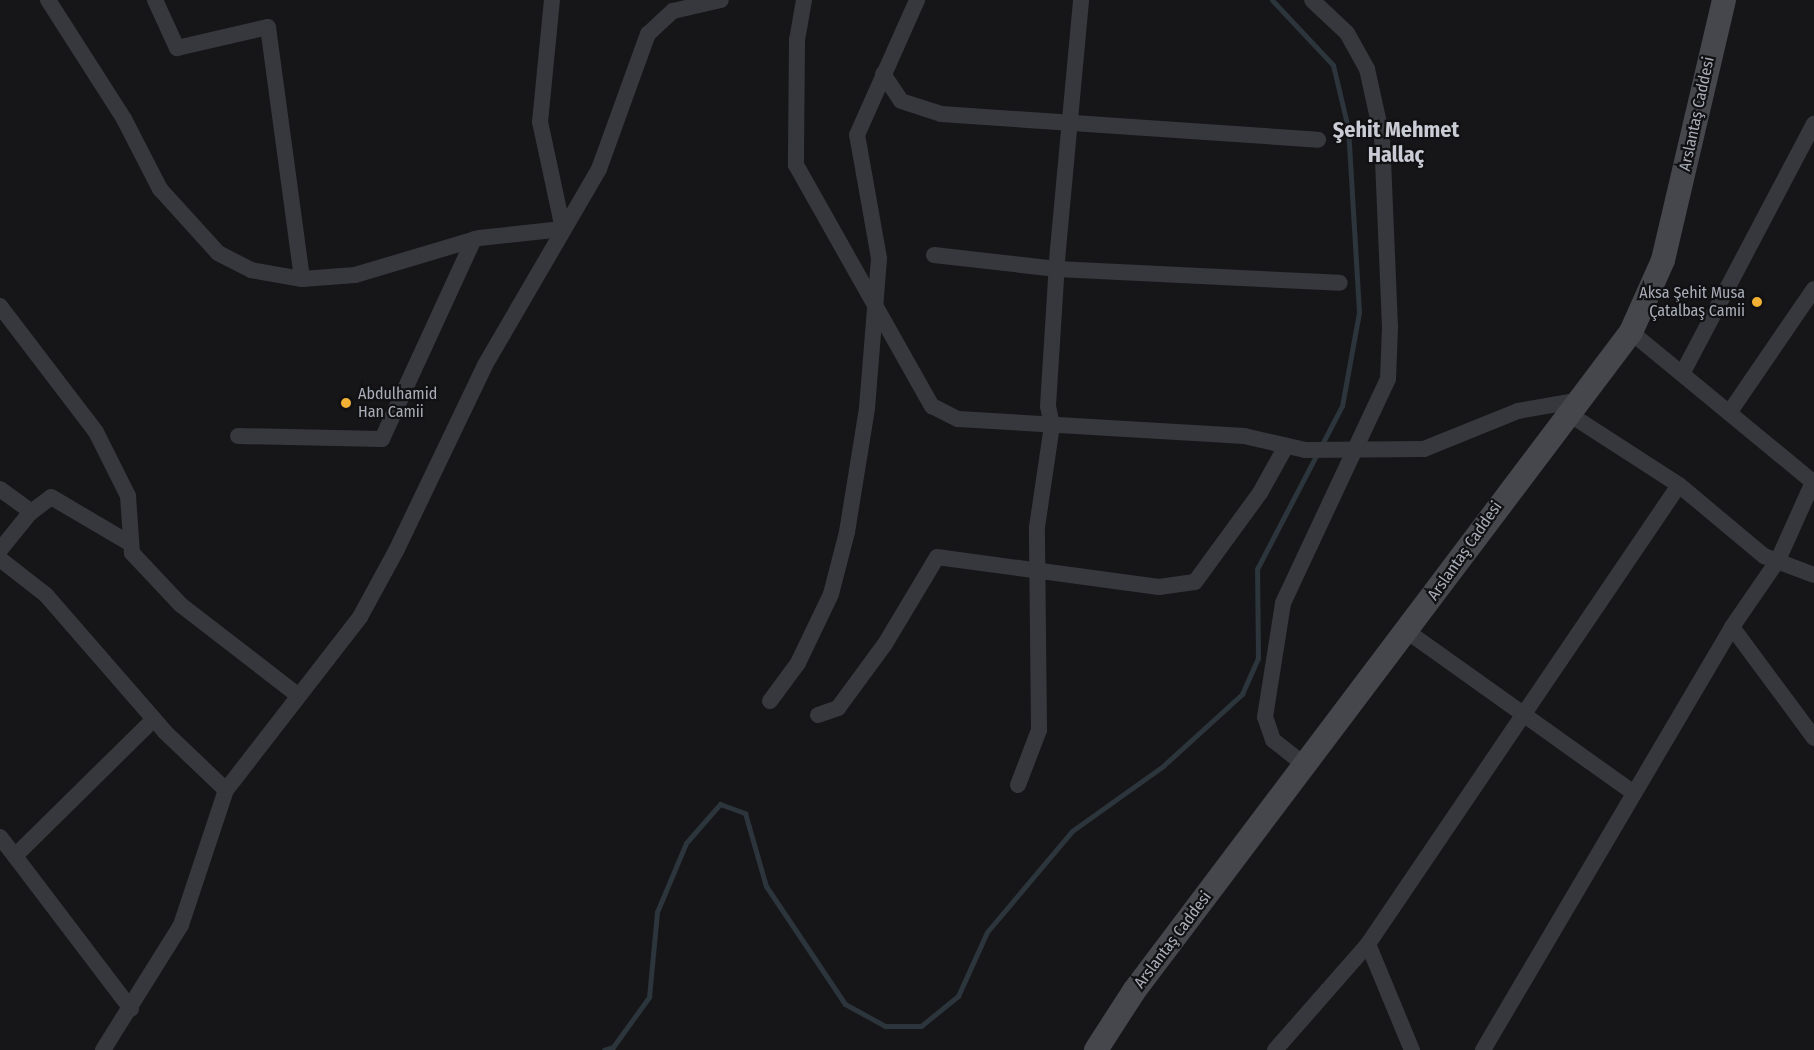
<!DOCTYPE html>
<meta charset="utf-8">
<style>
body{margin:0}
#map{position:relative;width:1814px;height:1050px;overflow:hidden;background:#161618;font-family:"Fira Sans Condensed",sans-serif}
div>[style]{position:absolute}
.stream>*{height:5px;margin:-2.5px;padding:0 2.5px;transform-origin:2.5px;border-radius:2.5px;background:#2c353c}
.minor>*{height:16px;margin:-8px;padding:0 8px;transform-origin:8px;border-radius:8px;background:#37383d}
.secondary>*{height:24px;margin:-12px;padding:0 12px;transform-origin:12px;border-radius:12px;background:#45474d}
.dots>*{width:16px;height:16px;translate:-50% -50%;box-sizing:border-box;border:3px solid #111113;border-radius:50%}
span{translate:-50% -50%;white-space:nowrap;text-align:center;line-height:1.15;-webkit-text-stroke:4.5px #111113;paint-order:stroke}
.street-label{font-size:16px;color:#a8adb8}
.poi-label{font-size:16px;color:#a8adb8}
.right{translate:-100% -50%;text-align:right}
.left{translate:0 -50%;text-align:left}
.district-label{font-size:22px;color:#c9ccd4;font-weight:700}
</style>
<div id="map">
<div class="stream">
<div style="left:604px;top:1050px;width:9px;rotate:-18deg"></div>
<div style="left:613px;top:1047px;width:62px;rotate:-54.2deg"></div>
<div style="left:649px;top:997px;width:85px;rotate:-84.6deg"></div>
<div style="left:657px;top:912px;width:75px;rotate:-67.2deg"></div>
<div style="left:686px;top:843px;width:52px;rotate:-48.9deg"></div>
<div style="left:720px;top:804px;width:27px;rotate:20deg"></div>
<div style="left:745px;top:813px;width:76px;rotate:74deg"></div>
<div style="left:766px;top:886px;width:142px;rotate:56.2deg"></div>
<div style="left:845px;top:1004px;width:46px;rotate:28.8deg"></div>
<div style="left:885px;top:1026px;width:36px"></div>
<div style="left:921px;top:1026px;width:48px;rotate:-39deg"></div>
<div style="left:958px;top:996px;width:70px;rotate:-65.6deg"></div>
<div style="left:987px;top:932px;width:132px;rotate:-49.9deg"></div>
<div style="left:1072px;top:831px;width:112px;rotate:-35.5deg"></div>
<div style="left:1163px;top:766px;width:107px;rotate:-42.3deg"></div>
<div style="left:1242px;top:694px;width:39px;rotate:-66deg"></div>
<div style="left:1258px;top:658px;width:89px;rotate:-90.6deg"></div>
<div style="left:1257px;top:569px;width:184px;rotate:-62.5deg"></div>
<div style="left:1342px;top:406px;width:96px;rotate:-79.7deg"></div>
<div style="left:1359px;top:312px;width:184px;rotate:-93.4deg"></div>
<div style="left:1348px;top:128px;width:65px;rotate:-103.4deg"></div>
<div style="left:1333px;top:65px;width:89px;rotate:-133.2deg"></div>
</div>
<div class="minor">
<div style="left:48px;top:0;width:141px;rotate:57.4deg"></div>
<div style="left:124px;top:119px;width:79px;rotate:62.8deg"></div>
<div style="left:160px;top:189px;width:86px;rotate:47.8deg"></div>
<div style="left:218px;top:253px;width:37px;rotate:27deg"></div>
<div style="left:251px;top:270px;width:52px;rotate:10deg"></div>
<div style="left:302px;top:279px;width:53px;rotate:-4.3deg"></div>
<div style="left:355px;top:275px;width:129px;rotate:-16.6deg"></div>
<div style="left:479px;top:238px;width:84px;rotate:-6.1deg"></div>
<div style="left:563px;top:229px;width:109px;rotate:-102.1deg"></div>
<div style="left:540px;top:122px;width:123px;rotate:-84.4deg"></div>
<div style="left:155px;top:0;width:53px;rotate:65.4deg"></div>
<div style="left:177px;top:48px;width:93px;rotate:-13deg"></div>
<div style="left:268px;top:27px;width:254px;rotate:82.3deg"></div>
<div style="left:804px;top:0;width:41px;rotate:99.9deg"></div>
<div style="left:797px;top:40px;width:125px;rotate:90.5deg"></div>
<div style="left:796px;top:165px;width:277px;rotate:60.6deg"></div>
<div style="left:932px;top:406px;width:29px;rotate:27deg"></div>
<div style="left:958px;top:419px;width:287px;rotate:3.4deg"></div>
<div style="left:1244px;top:436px;width:63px;rotate:12.9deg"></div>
<div style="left:1305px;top:450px;width:119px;rotate:-0.5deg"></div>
<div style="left:1424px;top:449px;width:101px;rotate:-22deg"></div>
<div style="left:1518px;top:411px;width:57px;rotate:-10.1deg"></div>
<div style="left:883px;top:74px;width:32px;rotate:56deg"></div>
<div style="left:901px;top:101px;width:42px;rotate:18deg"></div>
<div style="left:941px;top:114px;width:378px;rotate:3.9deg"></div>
<div style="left:934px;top:255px;width:124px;rotate:6.5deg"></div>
<div style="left:1057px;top:269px;width:283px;rotate:2.8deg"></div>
<div style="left:0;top:306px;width:158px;rotate:52.7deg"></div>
<div style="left:96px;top:432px;width:72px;rotate:63.4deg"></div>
<div style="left:128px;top:496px;width:57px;rotate:86deg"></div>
<div style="left:132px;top:553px;width:71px;rotate:46.7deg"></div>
<div style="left:181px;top:605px;width:145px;rotate:37.7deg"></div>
<div style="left:1631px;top:332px;width:237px;rotate:39.5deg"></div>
<div style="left:1682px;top:374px;width:283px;rotate:-62.2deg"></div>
<div style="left:1566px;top:412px;width:135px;rotate:32.9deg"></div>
<div style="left:1679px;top:485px;width:111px;rotate:39.9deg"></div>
<div style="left:1764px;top:556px;width:53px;rotate:20.8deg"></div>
<div style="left:1729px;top:413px;width:150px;rotate:-55.6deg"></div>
<div style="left:238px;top:436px;width:144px;rotate:1.2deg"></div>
<div style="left:382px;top:439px;width:220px;rotate:-65.3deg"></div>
<div style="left:0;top:489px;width:39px;rotate:36deg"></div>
<div style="left:0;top:550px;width:48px;rotate:-51deg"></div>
<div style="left:30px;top:513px;width:26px;rotate:-37deg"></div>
<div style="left:51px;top:497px;width:93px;rotate:30.4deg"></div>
<div style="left:0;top:559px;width:58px;rotate:38deg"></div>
<div style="left:46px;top:595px;width:181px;rotate:49deg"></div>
<div style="left:165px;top:732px;width:84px;rotate:43.6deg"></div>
<div style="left:1732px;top:627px;width:138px;rotate:53.5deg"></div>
<div style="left:1408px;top:632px;width:277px;rotate:35.5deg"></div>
<div style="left:770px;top:701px;width:47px;rotate:-53.6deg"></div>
<div style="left:798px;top:663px;width:76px;rotate:-64.4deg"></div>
<div style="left:831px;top:594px;width:64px;rotate:-75.5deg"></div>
<div style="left:847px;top:532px;width:126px;rotate:-80.8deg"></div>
<div style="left:867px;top:408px;width:150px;rotate:-85.4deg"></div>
<div style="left:879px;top:258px;width:125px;rotate:-100.1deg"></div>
<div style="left:857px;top:135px;width:148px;rotate:-66deg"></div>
<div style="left:818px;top:715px;width:21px;rotate:-19deg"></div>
<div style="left:838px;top:708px;width:79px;rotate:-53.7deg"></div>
<div style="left:885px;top:644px;width:101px;rotate:-59.1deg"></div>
<div style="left:937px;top:557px;width:224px;rotate:7.7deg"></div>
<div style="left:1159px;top:587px;width:36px;rotate:-8deg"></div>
<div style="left:1195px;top:582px;width:110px;rotate:-53.9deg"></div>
<div style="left:1260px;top:493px;width:54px;rotate:-61deg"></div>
<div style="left:1306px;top:766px;width:42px;rotate:-141.8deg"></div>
<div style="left:1273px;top:740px;width:24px;rotate:-109deg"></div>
<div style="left:1265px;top:717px;width:115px;rotate:-81deg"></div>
<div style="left:1283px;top:603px;width:247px;rotate:-64.9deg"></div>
<div style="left:1388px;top:379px;width:52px;rotate:-87.8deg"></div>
<div style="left:1390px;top:327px;width:190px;rotate:-92.4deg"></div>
<div style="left:1382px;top:137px;width:70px;rotate:-102.4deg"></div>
<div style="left:1367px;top:69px;width:41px;rotate:-119.1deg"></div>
<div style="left:1347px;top:33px;width:48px;rotate:-136.7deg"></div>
<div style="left:1018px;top:785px;width:59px;rotate:-69.1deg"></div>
<div style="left:1039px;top:730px;width:203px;rotate:-90.6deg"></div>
<div style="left:1037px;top:527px;width:103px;rotate:-81.6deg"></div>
<div style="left:1052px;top:425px;width:19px;rotate:-102deg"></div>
<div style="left:1048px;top:406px;width:157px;rotate:-86.4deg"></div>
<div style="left:1058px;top:249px;width:250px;rotate:-84.7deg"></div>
<div style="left:0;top:837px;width:24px;rotate:52deg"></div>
<div style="left:1368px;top:944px;width:115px;rotate:67.5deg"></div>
<div style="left:131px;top:1009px;width:192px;rotate:-127.2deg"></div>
<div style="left:15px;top:856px;width:195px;rotate:-44.6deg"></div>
<div style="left:103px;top:1050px;width:147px;rotate:-58deg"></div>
<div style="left:181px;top:925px;width:142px;rotate:-71.6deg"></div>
<div style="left:226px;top:790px;width:219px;rotate:-52.2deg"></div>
<div style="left:360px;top:617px;width:77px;rotate:-61.4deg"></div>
<div style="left:397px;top:549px;width:204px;rotate:-64.4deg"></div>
<div style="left:485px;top:365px;width:227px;rotate:-59.8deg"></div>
<div style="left:599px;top:169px;width:144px;rotate:-70.1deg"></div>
<div style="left:648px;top:34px;width:34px;rotate:-43deg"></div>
<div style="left:673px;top:11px;width:49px;rotate:-12.9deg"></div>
<div style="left:1275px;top:1050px;width:141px;rotate:-48.7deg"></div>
<div style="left:1368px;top:944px;width:554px;rotate:-55.88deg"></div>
<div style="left:1483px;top:1050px;width:491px;rotate:-59.5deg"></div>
<div style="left:1732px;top:627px;width:81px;rotate:-55.5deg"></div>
<div style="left:1778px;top:560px;width:88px;rotate:-65.8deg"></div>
</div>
<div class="secondary">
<div style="left:1096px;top:1050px;width:70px;rotate:-57.2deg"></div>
<div style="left:1134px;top:991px;width:825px;rotate:-52.98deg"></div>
<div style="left:1631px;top:332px;width:79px;rotate:-66deg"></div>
<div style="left:1663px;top:260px;width:267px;rotate:-76.8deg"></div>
</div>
<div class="dots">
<div style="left:1757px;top:302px;background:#f2b134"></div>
<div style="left:346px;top:403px;background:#f2b134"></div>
</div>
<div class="street-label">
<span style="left:1697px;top:114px;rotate:-78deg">Arslantaş Caddesi</span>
<span style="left:1465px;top:551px;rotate:-55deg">Arslantaş Caddesi</span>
<span style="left:1173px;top:940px;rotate:-53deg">Arslantaş Caddesi</span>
</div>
<div class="poi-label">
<span class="right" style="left:1745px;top:302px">Aksa Şehit Musa<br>Çatalbaş Camii</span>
<span class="left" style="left:358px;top:403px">Abdulhamid<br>Han Camii</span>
</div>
<div class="district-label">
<span style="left:1396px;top:142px">Şehit Mehmet<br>Hallaç</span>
</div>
</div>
